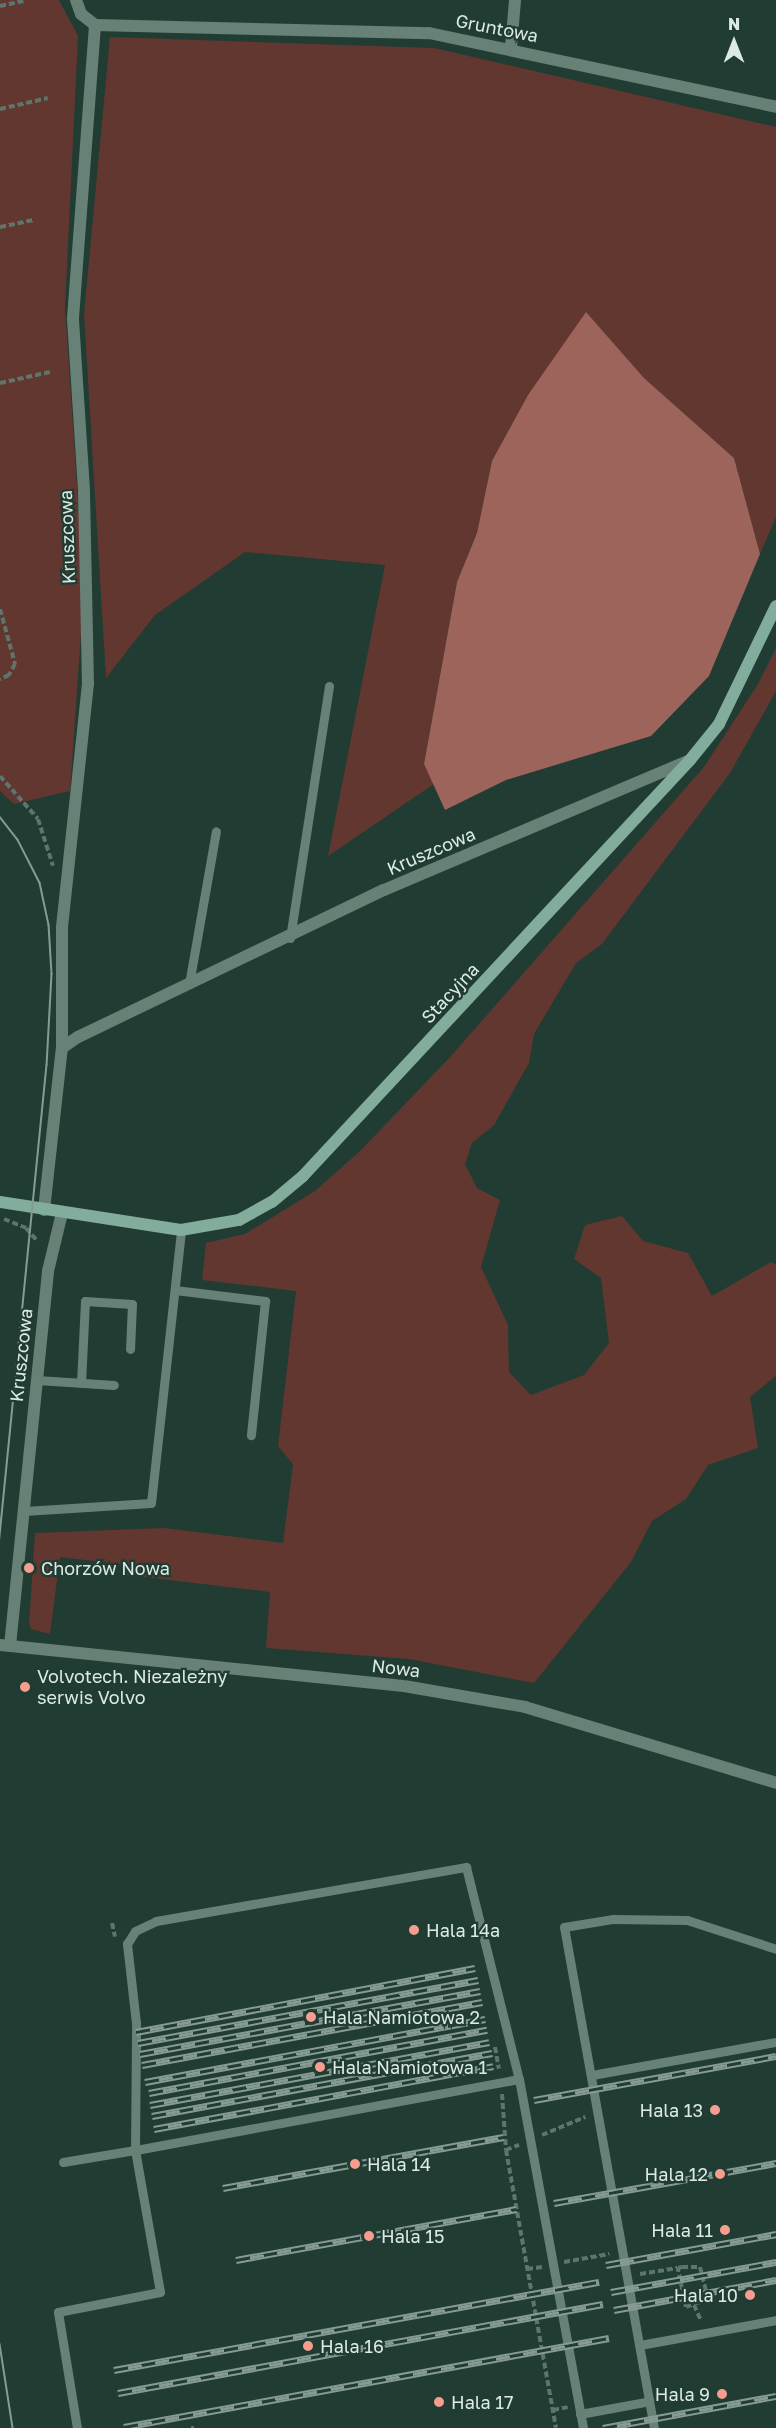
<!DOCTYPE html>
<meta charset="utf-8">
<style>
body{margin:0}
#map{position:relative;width:776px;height:2428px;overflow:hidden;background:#213c33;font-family:"Golos Text",sans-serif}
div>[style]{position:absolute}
.green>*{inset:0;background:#613730}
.water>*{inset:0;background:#9c645b}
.path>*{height:4px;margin-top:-2px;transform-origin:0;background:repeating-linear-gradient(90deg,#5d756c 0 6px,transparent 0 9px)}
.lane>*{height:9px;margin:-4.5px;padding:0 4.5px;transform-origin:4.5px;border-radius:4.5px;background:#678177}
.street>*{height:12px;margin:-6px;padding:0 6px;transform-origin:6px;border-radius:6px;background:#678177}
.secondary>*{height:12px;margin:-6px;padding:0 6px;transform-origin:6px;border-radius:6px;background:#82ac9c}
.tram>*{height:1.5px;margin:-0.75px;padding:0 0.75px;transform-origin:0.75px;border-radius:0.75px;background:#869b93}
.rail>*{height:7px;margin-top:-3.5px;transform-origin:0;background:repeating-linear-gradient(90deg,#213c33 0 14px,#869b93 0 28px);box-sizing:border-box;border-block:2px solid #869b93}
.dots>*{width:16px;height:16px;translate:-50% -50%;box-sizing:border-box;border:3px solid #213c33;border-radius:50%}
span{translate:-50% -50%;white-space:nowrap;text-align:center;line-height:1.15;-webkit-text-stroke:4.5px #213c33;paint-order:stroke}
.street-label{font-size:18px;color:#dbebe4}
.poi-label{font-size:18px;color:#dbebe4}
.left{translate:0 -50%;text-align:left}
.right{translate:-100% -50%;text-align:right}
.north{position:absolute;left:704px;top:12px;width:60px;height:60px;-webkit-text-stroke:4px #213c33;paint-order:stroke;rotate:0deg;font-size:16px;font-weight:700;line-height:24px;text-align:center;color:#dbebe4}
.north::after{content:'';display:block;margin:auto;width:21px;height:27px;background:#dbebe4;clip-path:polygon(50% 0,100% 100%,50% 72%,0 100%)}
</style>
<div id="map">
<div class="green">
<div style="clip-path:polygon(0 0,59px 0,78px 36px,65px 308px,84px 590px,70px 791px,14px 804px,0 791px)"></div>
<div style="clip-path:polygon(110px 37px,434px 48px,776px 127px,776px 517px,760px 554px,734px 458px,644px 378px,586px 312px,492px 461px,477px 533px,457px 582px,424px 764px,434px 784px,328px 856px,385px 565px,245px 552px,155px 615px,106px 678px,84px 314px)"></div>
<div style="clip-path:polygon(776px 648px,776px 691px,730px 773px,602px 944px,576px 963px,534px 1034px,529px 1063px,494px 1125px,472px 1143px,465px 1164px,477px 1188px,500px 1200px,481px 1267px,508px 1325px,509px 1372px,531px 1395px,584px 1375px,609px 1343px,601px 1278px,574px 1259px,585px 1225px,622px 1216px,643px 1241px,688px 1253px,712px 1296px,771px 1262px,776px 1265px,776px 1376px,750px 1397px,758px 1448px,708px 1465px,686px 1499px,652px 1521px,631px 1562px,534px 1683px,409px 1659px,266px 1648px,270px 1592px,126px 1575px,127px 1565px,60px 1557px,50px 1634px,31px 1629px,29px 1624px,35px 1533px,164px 1528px,283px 1543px,293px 1464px,278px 1446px,296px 1291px,202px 1280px,206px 1243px,245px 1234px,315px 1191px,360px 1151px,452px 1055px,704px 767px,758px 684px)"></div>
</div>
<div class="water">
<div style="clip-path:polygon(586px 312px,644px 378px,734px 458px,760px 554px,709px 676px,651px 736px,506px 780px,445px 810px,424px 764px,457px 582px,477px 533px,492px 461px,528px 395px)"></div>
</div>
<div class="path">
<div style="left:0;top:6px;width:24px;rotate:-12deg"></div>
<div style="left:0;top:109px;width:49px;rotate:-12.9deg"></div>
<div style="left:0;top:227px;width:34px;rotate:-12deg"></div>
<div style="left:0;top:383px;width:51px;rotate:-12.4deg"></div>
<div style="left:0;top:609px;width:57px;rotate:74.7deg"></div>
<div style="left:15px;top:664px;width:13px;rotate:119deg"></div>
<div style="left:9px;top:675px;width:10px;rotate:156deg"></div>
<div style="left:0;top:776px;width:57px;rotate:48.5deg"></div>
<div style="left:38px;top:819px;width:49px;rotate:72.3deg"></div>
<div style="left:4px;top:1219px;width:24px;rotate:22deg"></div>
<div style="left:26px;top:1228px;width:18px;rotate:49deg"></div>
<div style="left:112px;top:1923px;width:14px;rotate:78deg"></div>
<div style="left:495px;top:2047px;width:22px;rotate:80deg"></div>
<div style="left:502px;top:2094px;width:56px;rotate:85.9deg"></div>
<div style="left:506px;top:2150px;width:282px;rotate:79.8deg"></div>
<div style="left:542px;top:2135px;width:47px;rotate:-22.7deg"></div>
<div style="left:506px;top:2150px;width:14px;rotate:-21deg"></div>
<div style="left:564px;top:2262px;width:46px;rotate:-10.1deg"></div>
<div style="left:527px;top:2269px;width:15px;rotate:-8deg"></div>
<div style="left:640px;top:2274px;width:38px;rotate:-9deg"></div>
<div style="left:678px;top:2268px;width:4px;rotate:-14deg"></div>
<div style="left:682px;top:2267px;width:18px"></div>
<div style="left:700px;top:2267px;width:33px;rotate:76deg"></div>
<div style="left:708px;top:2299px;width:23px;rotate:160deg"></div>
<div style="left:686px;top:2307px;width:40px;rotate:-102deg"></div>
<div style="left:694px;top:2305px;width:17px;rotate:66deg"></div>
<div style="left:553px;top:2410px;width:15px;rotate:-11deg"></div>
<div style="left:191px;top:2428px;width:3px"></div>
</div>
<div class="lane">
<div style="left:290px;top:938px;width:255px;rotate:-81.2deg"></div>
<div style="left:189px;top:984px;width:155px;rotate:-80deg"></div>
<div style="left:175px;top:1290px;width:91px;rotate:7deg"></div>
<div style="left:265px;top:1301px;width:135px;rotate:96deg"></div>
<div style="left:37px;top:1380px;width:77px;rotate:3.7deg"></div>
<div style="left:81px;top:1383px;width:82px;rotate:-87.2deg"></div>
<div style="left:85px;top:1301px;width:47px;rotate:3.7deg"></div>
<div style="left:132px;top:1304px;width:45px;rotate:92.5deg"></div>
<div style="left:24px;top:1511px;width:127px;rotate:-3.6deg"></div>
<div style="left:151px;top:1503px;width:275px;rotate:-83.7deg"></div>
<div style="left:592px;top:2075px;width:187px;rotate:-10.2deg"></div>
<div style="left:519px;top:2079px;width:391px;rotate:169.5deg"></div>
<div style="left:135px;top:2150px;width:127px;rotate:-89.5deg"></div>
<div style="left:136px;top:2023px;width:80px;rotate:-96.5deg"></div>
<div style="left:127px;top:1944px;width:15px;rotate:-58deg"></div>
<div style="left:135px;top:1931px;width:23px;rotate:-25deg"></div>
<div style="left:156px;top:1921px;width:315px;rotate:-9.9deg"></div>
<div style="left:466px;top:1867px;width:219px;rotate:76deg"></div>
<div style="left:519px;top:2079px;width:355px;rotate:79.6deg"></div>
<div style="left:63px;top:2162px;width:73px;rotate:-9.5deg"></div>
<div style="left:135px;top:2150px;width:144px;rotate:80deg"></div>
<div style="left:160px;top:2292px;width:104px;rotate:168.9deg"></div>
<div style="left:58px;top:2312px;width:118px;rotate:80.7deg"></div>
<div style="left:640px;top:2345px;width:138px;rotate:-10.4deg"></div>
<div style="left:580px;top:2414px;width:71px;rotate:-10.5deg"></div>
<div style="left:654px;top:2428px;width:509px;rotate:-100.18deg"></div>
<div style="left:564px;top:1927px;width:50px;rotate:-9.3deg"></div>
<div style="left:613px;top:1919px;width:74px;rotate:0.8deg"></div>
<div style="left:687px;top:1920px;width:94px;rotate:18deg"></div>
</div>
<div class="street">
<div style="left:76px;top:0;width:15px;rotate:70deg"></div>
<div style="left:81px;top:14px;width:18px;rotate:38deg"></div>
<div style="left:95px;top:25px;width:334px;rotate:1.4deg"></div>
<div style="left:429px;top:33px;width:355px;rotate:12deg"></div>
<div style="left:511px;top:48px;width:48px;rotate:-85.2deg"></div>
<div style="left:62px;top:1048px;width:121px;rotate:-90deg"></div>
<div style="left:62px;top:927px;width:244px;rotate:-83.9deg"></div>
<div style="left:88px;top:684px;width:194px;rotate:-91.2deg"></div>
<div style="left:84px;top:490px;width:172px;rotate:-93.7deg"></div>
<div style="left:73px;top:318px;width:294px;rotate:-85.7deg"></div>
<div style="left:44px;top:1210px;width:163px;rotate:-83.7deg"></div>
<div style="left:62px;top:1048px;width:19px;rotate:-35deg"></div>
<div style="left:78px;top:1037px;width:339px;rotate:-25.7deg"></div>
<div style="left:384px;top:890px;width:332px;rotate:-23deg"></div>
<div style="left:0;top:1645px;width:406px;rotate:5.8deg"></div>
<div style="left:404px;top:1686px;width:123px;rotate:9.8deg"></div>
<div style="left:525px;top:1707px;width:262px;rotate:16.8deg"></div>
<div style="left:10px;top:1646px;width:377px;rotate:-84.2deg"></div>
<div style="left:48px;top:1271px;width:60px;rotate:-76.4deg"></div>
</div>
<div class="secondary">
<div style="left:0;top:1202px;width:183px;rotate:8.8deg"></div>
<div style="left:181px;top:1230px;width:59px;rotate:-9.8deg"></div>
<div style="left:239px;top:1220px;width:38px;rotate:-29deg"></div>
<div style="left:272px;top:1202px;width:40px;rotate:-40deg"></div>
<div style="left:303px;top:1176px;width:568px;rotate:-47.07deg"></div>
<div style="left:690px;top:760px;width:46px;rotate:-51.1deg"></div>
<div style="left:719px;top:724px;width:131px;rotate:-64.2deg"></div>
</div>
<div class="tram">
<div style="left:0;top:817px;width:29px;rotate:52deg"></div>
<div style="left:18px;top:840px;width:48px;rotate:62.9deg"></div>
<div style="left:40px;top:883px;width:43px;rotate:77.9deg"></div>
<div style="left:49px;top:925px;width:49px;rotate:86.5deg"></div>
<div style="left:52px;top:974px;width:91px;rotate:93.1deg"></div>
<div style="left:47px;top:1065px;width:477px;rotate:95.7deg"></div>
<div style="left:0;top:2344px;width:85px;rotate:81.2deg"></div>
</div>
<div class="rail">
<div style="left:136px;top:2032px;width:345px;rotate:-10.7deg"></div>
<div style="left:138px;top:2043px;width:346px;rotate:-10.5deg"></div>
<div style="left:140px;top:2054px;width:346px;rotate:-10.5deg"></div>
<div style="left:142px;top:2065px;width:346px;rotate:-10.5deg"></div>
<div style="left:145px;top:2082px;width:346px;rotate:-10.5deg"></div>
<div style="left:149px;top:2093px;width:344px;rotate:-10.6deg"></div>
<div style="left:534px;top:2100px;width:246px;rotate:-10.3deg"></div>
<div style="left:150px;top:2105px;width:345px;rotate:-10.5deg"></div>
<div style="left:152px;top:2116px;width:346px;rotate:-10.5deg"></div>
<div style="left:154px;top:2129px;width:345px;rotate:-10.5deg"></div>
<div style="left:223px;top:2188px;width:285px;rotate:-10.3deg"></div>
<div style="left:554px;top:2203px;width:226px;rotate:-10.2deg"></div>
<div style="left:236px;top:2260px;width:285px;rotate:-10.3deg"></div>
<div style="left:606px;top:2265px;width:173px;rotate:-10.3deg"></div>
<div style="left:611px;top:2292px;width:168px;rotate:-10.3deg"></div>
<div style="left:614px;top:2310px;width:165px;rotate:-10.5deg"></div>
<div style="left:114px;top:2370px;width:493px;rotate:-10.3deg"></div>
<div style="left:118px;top:2393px;width:493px;rotate:-10.4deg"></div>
<div style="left:124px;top:2427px;width:493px;rotate:-10.4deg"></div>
<div style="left:603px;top:2428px;width:176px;rotate:-10.5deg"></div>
</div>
<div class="dots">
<div style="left:29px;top:1568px;background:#f59d8f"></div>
<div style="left:25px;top:1687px;background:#f59d8f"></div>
<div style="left:414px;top:1930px;background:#f59d8f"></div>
<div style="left:311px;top:2017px;background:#f59d8f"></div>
<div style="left:320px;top:2067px;background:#f59d8f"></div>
<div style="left:715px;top:2110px;background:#f59d8f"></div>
<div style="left:355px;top:2164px;background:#f59d8f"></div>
<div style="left:720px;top:2174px;background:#f59d8f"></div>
<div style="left:725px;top:2230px;background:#f59d8f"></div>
<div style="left:369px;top:2236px;background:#f59d8f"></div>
<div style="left:750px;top:2295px;background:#f59d8f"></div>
<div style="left:308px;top:2346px;background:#f59d8f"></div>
<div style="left:722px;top:2394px;background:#f59d8f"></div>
<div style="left:439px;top:2402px;background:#f59d8f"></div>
</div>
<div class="street-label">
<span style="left:497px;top:28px;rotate:11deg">Gruntowa</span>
<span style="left:67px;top:537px;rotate:-92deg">Kruszcowa</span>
<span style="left:431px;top:851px;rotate:-23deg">Kruszcowa</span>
<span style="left:450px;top:993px;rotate:-47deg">Stacyjna</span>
<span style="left:21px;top:1355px;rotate:-84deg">Kruszcowa</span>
<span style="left:396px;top:1668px;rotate:7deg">Nowa</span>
</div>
<div class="poi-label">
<span class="left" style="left:41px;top:1568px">Chorzów Nowa</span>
<span class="left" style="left:37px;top:1687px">Volvotech. Niezależny<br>serwis Volvo</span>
<span class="left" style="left:426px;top:1930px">Hala 14a</span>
<span class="left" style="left:323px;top:2017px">Hala Namiotowa 2</span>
<span class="left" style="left:332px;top:2067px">Hala Namiotowa 1</span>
<span class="right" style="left:703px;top:2110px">Hala 13</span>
<span class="left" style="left:367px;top:2164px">Hala 14</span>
<span class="right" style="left:708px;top:2174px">Hala 12</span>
<span class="right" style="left:713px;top:2230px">Hala 11</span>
<span class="left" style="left:381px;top:2236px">Hala 15</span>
<span class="right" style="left:738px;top:2295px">Hala 10</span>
<span class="left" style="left:320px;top:2346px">Hala 16</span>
<span class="right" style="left:710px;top:2394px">Hala 9</span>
<span class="left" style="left:451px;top:2402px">Hala 17</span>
</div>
<div class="north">N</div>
</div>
